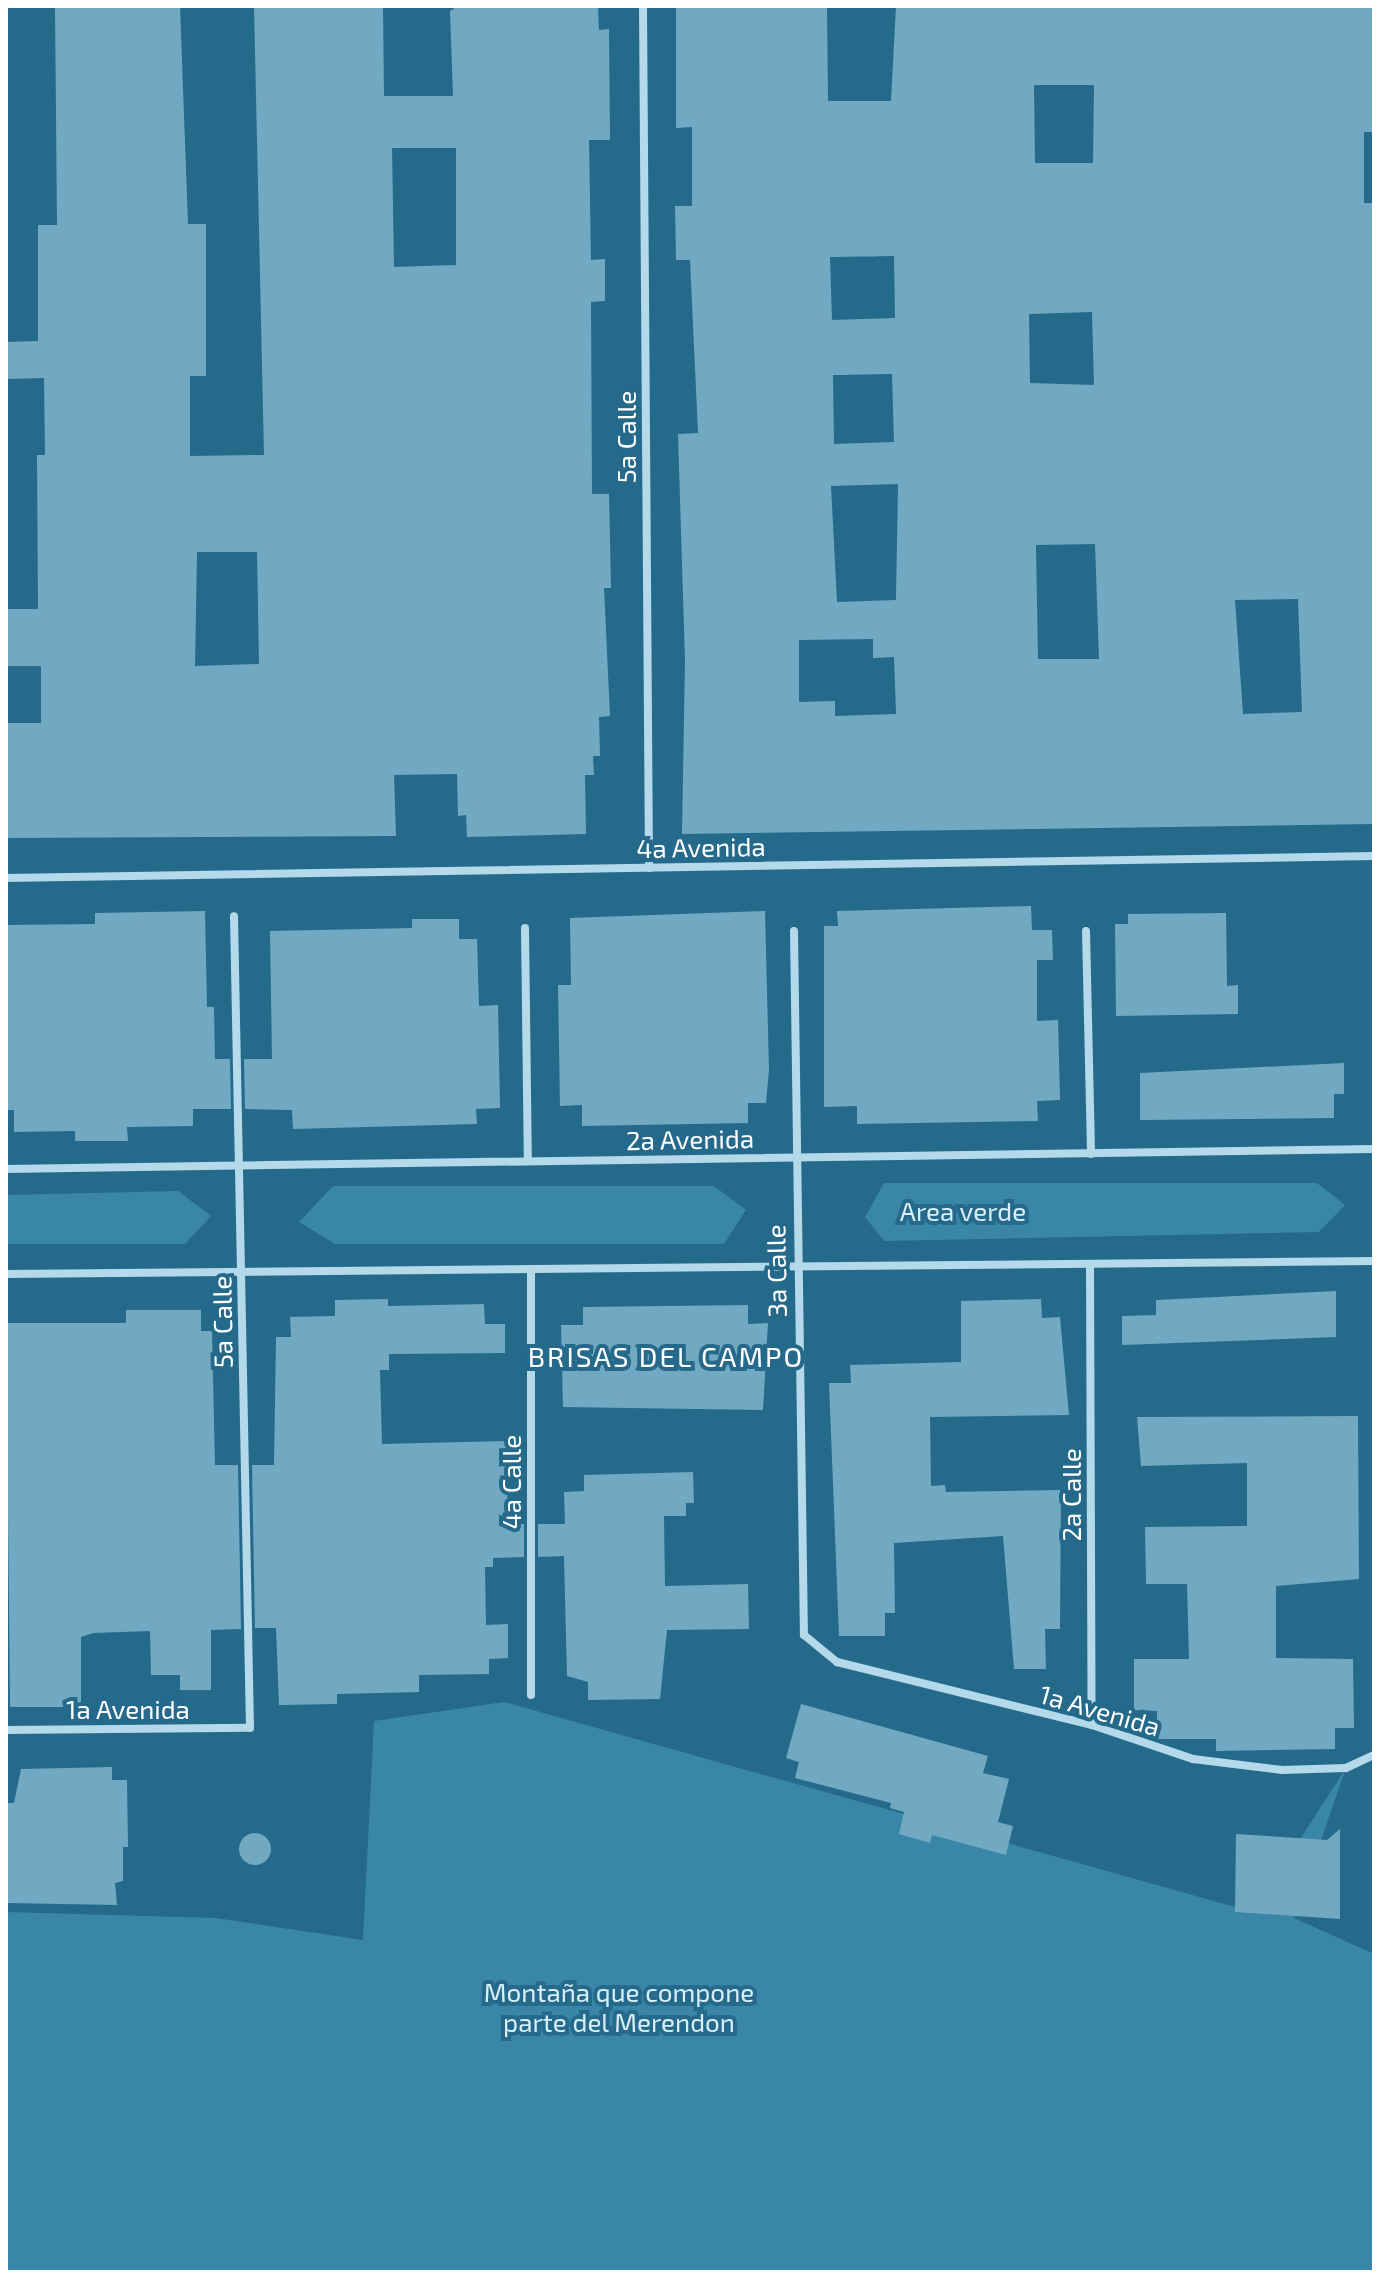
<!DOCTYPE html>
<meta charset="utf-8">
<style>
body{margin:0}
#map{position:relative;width:1380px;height:2278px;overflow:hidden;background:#256a8b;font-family:"Exo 2",sans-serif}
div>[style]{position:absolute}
.green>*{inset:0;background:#3986a8}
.building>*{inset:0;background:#72a9c2}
.round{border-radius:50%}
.minor>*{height:8px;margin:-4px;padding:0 4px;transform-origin:4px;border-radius:4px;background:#b3d9ea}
span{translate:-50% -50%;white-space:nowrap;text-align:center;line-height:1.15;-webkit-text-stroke:8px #256a8b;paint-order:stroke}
.street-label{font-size:26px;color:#fff}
.park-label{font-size:26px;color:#d8eef8}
.neighbourhood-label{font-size:28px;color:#fff;letter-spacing:2px}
.frame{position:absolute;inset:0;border:8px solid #fff;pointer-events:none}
</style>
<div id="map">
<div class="green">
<div style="clip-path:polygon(884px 1183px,1317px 1183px,1345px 1205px,1319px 1232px,884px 1241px,865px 1217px)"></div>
<div style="clip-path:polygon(333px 1186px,714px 1186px,746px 1210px,724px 1244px,335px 1244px,299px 1222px)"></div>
<div style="clip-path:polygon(178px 1191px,211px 1216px,185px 1244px,6px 1244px,6px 1195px)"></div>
<div style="clip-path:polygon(504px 1702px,1253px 1912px,1346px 1768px,1294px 1918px,1374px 1954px,1374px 2272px,6px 2272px,6px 1912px,216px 1918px,363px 1940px,374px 1721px)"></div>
</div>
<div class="building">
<div style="clip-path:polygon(evenodd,55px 6px,180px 6px,188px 224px,206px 224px,206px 376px,190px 376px,190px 456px,264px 455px,254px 6px,383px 6px,384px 96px,453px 96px,450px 11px,458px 6px,598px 6px,599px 30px,609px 29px,610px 140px,589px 140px,591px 260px,605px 259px,605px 301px,591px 302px,592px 494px,609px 494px,611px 588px,604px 588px,610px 716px,599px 717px,600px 756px,593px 756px,594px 775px,585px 775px,586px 834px,467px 837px,466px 815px,458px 816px,457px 774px,394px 775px,396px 836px,6px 838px,6px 723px,41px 723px,41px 666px,6px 666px,6px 609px,38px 609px,37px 455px,45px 455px,44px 378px,6px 379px,6px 342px,38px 341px,38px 225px,57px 225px,55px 6px,392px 148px,456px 148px,456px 265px,394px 267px,392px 148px,55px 6px,197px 552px,257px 552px,259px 664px,195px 666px,197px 552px)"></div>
<div style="clip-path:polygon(evenodd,676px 6px,827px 6px,828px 101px,891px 101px,896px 6px,1374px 6px,1374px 132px,1364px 132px,1364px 203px,1374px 203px,1374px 824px,682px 834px,685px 661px,678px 434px,698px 433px,690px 260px,676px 260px,675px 206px,692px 206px,692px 127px,676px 128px,676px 6px,1034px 85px,1094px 85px,1093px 163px,1035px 163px,1034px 85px,676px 6px,894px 256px,895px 318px,832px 320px,830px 257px,894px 256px,676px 6px,1092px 312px,1094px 385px,1030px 383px,1029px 314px,1092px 312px,676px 6px,892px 374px,894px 442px,834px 444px,833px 375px,892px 374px,676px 6px,898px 484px,896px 600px,837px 602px,831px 486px,898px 484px,676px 6px,1095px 544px,1099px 659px,1038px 659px,1036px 545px,1095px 544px,676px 6px,1298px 599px,1302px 712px,1243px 714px,1235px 600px,1298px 599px,676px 6px,873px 639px,873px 658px,894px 657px,896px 714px,835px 716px,835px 701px,799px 702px,799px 640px,873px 639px)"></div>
<div style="clip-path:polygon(1031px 906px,1032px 930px,1052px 930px,1053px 960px,1037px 960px,1037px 1021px,1058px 1020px,1060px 1100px,1037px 1101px,1038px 1121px,857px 1124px,857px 1106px,824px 1107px,824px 926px,838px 926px,837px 911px)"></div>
<div style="clip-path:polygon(205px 911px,207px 1007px,214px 1007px,215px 1059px,230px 1059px,231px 1109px,193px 1109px,193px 1126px,127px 1127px,128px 1141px,75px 1141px,75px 1131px,14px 1132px,14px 1110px,6px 1110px,6px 925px,95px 924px,95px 913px)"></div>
<div style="clip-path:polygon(765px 911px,769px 1070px,766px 1103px,748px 1103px,748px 1123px,582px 1126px,582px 1105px,560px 1106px,558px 985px,571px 985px,570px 918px)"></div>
<div style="clip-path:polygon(1226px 913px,1227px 986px,1238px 985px,1238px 1014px,1116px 1016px,1115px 924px,1128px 924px,1128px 914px)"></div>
<div style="clip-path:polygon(412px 919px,459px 919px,459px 939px,477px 939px,479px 1006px,498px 1005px,500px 1108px,476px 1109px,477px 1124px,293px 1129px,292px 1110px,245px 1109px,244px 1059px,272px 1059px,270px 931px,412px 928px)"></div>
<div style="clip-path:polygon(1344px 1063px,1344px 1094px,1334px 1094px,1334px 1118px,1140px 1120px,1140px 1073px)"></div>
<div style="clip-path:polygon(1336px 1291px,1336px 1337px,1122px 1345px,1122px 1316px,1156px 1315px,1156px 1300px)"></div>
<div style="clip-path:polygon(388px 1299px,388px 1306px,484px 1304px,485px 1324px,505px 1324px,505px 1353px,389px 1354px,389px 1370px,380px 1370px,382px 1444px,506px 1441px,508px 1525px,524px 1524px,524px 1557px,493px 1558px,493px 1567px,485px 1567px,486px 1625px,508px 1624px,508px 1658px,489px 1659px,489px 1674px,419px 1675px,419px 1692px,337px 1694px,337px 1704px,279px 1705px,276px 1628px,255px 1628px,252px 1465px,274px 1465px,276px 1337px,291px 1337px,290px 1317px,335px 1316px,335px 1300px)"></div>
<div style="clip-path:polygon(1041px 1299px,1042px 1318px,1060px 1317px,1069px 1415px,930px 1417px,931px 1486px,945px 1485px,946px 1492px,1061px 1490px,1060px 1629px,1045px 1629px,1046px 1669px,1014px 1669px,1003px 1536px,894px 1543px,895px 1613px,885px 1613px,885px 1636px,839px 1636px,829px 1383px,851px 1383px,850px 1365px,961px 1362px,961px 1301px)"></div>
<div style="clip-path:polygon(748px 1305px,748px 1324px,768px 1323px,763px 1410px,563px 1407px,561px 1325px,583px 1325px,583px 1307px)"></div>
<div style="clip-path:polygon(126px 1310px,201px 1310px,201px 1331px,212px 1331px,215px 1465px,238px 1465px,241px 1629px,211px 1630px,211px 1690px,180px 1690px,180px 1675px,151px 1675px,150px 1631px,93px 1633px,81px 1637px,81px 1707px,10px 1707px,6px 1323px,126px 1323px)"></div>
<div style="clip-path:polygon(1358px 1416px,1359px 1579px,1276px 1586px,1276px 1658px,1353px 1659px,1354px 1728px,1335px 1728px,1335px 1749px,1216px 1751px,1216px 1739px,1157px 1739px,1157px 1711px,1134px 1710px,1134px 1659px,1189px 1659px,1187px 1584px,1146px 1584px,1145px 1527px,1247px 1526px,1247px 1463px,1141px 1466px,1137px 1417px)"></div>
<div style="clip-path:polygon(693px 1472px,694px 1503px,686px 1503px,686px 1516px,664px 1516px,665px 1586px,748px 1584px,749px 1629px,667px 1630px,660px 1699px,588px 1700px,588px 1682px,567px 1676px,564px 1556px,538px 1557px,538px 1524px,565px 1524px,564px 1492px,584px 1491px,584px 1475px)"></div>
<div style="clip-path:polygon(801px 1704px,988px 1756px,983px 1773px,1009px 1779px,998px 1822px,1013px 1826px,1006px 1855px,932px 1835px,930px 1843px,899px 1834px,904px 1812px,890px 1808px,891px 1803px,795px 1778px,799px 1762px,786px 1758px)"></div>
<div style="clip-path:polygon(112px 1767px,112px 1780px,127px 1780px,128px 1847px,123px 1847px,123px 1881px,115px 1883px,117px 1905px,6px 1903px,6px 1803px,14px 1803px,21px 1769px)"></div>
<div style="clip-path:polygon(1340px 1829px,1340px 1919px,1235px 1912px,1236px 1834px,1327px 1840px)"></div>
<div class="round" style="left:239px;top:1833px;width:32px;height:32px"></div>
</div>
<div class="minor">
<div style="left:643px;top:6px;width:862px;rotate:89.6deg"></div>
<div style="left:6px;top:878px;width:1368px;rotate:-0.92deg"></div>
<div style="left:525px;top:928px;width:233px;rotate:89.3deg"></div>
<div style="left:794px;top:931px;width:704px;rotate:89.19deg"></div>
<div style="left:804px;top:1635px;width:43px;rotate:39.3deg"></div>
<div style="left:837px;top:1662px;width:263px;rotate:13.9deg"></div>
<div style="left:1092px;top:1725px;width:107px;rotate:18.6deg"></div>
<div style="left:1193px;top:1759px;width:90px;rotate:7deg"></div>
<div style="left:1282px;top:1770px;width:64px;rotate:-1.8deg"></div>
<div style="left:1346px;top:1768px;width:31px;rotate:-25deg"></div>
<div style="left:1086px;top:931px;width:223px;rotate:88.7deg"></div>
<div style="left:6px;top:1169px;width:1368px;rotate:-0.84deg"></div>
<div style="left:1090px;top:1264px;width:461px;rotate:89.8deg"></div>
<div style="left:531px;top:1269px;width:426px;rotate:90deg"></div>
<div style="left:6px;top:1274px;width:1368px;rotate:-0.54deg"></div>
<div style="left:6px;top:1730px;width:244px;rotate:-0.5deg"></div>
<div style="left:250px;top:1728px;width:812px;rotate:-91.13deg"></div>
</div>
<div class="street-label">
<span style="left:626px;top:437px;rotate:-90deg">5a Calle</span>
<span style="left:701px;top:847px;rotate:-1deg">4a Avenida</span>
<span style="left:690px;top:1139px;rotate:-1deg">2a Avenida</span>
<span style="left:776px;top:1271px;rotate:-91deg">3a Calle</span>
<span style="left:222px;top:1322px;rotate:-91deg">5a Calle</span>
<span style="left:511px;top:1482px;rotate:-90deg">4a Calle</span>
<span style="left:1071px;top:1495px;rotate:-90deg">2a Calle</span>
<span style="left:128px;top:1709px">1a Avenida</span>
<span style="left:1100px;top:1710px;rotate:16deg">1a Avenida</span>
</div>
<div class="park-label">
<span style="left:963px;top:1211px">Area verde</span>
<span style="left:619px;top:2007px">Montaña que compone<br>parte del Merendon</span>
</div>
<div class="neighbourhood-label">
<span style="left:666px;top:1356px">BRISAS DEL CAMPO</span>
</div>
<div class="frame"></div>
</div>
